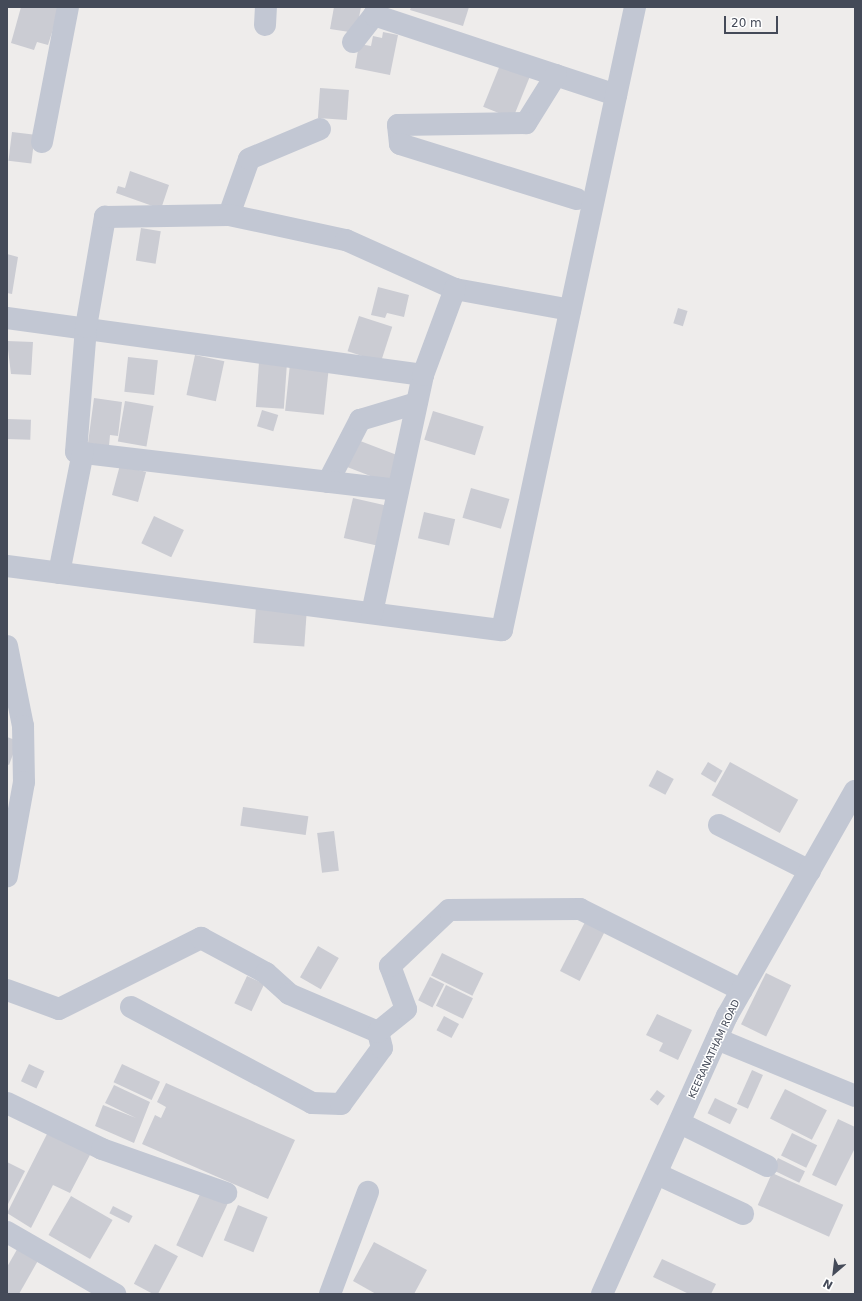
<!DOCTYPE html>
<style>
body{margin:0}
#map{position:relative;width:862px;height:1301px;overflow:hidden;background:#eeeceb;font-family:"DejaVu Sans",sans-serif}
div>[style]{position:absolute}
.building>*{inset:0;background:#cbccd3;transform-origin:0 0}
.minor>*{height:22px;margin:-11px;padding:0 11px;transform-origin:11px;border-radius:11px;background:#c2c7d3}
span{translate:-50% -50%;white-space:nowrap;text-align:center;line-height:1.15;-webkit-text-stroke:3px #fff;paint-order:stroke}
.street-label{font-size:10px;color:#444a58}
.frame{position:absolute;inset:0;border:8px solid #444a58;pointer-events:none}
.north{position:absolute;left:814px;top:1253px;width:40px;height:40px;-webkit-text-stroke:3px #fff;paint-order:stroke;rotate:208deg;font-size:11px;font-weight:700;line-height:16px;text-align:center;color:#444a58}
.north::after{content:'';display:block;margin:auto;width:14px;height:18px;background:#444a58;clip-path:polygon(50% 0,100% 100%,50% 72%,0 100%)}
.scale{position:absolute;left:724px;top:16px;width:54px;height:18px;box-sizing:border-box;border:2px solid #444a58;border-top:0;padding-left:5px;font-size:12px;line-height:14px;white-space:nowrap;color:#444a58;-webkit-text-stroke:3px #fff;paint-order:stroke}
</style>
<div id="map">
<div class="building">
<div style="clip-path:polygon(21px 7px,60px 7px,48px 45px,37px 42px,34px 50px,11px 43px)"></div>
<div style="clip-path:polygon(334px 7px,361px 7px,356px 33px,330px 29px)"></div>
<div style="clip-path:polygon(411px 7px,469px 7px,463px 26px,410px 10px)"></div>
<div style="clip-path:polygon(383px 32px,398px 35px,390px 75px,355px 68px,359px 44px,371px 46px,373px 36px,382px 38px)"></div>
<div style="left:500px;top:65px;width:32px;height:45px;rotate:22deg"></div>
<div style="left:320px;top:88px;width:29px;height:30px;rotate:4deg"></div>
<div style="left:12px;top:132px;width:23px;height:29px;rotate:7deg"></div>
<div style="clip-path:polygon(130px 171px,169px 185px,161px 209px,116px 193px,118px 186px,125px 188px)"></div>
<div style="left:141px;top:228px;width:20px;height:33px;rotate:9deg"></div>
<div style="clip-path:polygon(7px 254px,18px 257px,12px 294px,7px 293px)"></div>
<div style="clip-path:polygon(378px 287px,409px 295px,404px 317px,387px 313px,385px 318px,371px 315px)"></div>
<div style="left:678px;top:308px;width:10px;height:16px;rotate:17deg"></div>
<div style="left:359px;top:316px;width:35px;height:37px;rotate:18deg"></div>
<div style="clip-path:polygon(7px 341px,33px 342px,31px 375px,11px 374px)"></div>
<div style="left:195px;top:355px;width:30px;height:41px;rotate:12deg"></div>
<div style="left:128px;top:357px;width:30px;height:35px;rotate:6deg"></div>
<div style="left:259px;top:362px;width:28px;height:45px;rotate:4deg"></div>
<div style="left:290px;top:364px;width:39px;height:47px;rotate:6deg"></div>
<div style="clip-path:polygon(94px 398px,122px 402px,118px 436px,110px 435px,109px 446px,88px 443px)"></div>
<div style="left:125px;top:401px;width:29px;height:41px;rotate:10deg"></div>
<div style="left:262px;top:410px;width:17px;height:17px;rotate:17deg"></div>
<div style="left:433px;top:411px;width:53px;height:30px;rotate:17deg"></div>
<div style="left:7px;top:419px;width:24px;height:20px;rotate:2deg"></div>
<div style="left:355px;top:439px;width:47px;height:29px;rotate:21deg"></div>
<div style="left:120px;top:465px;width:27px;height:31px;rotate:15deg"></div>
<div style="left:471px;top:488px;width:40px;height:31px;rotate:16deg"></div>
<div style="left:353px;top:498px;width:35px;height:41px;rotate:13deg"></div>
<div style="left:424px;top:512px;width:32px;height:27px;rotate:13deg"></div>
<div style="left:154px;top:516px;width:33px;height:30px;rotate:25deg"></div>
<div style="left:256px;top:606px;width:51px;height:37px;rotate:4deg"></div>
<div style="clip-path:polygon(7px 737px,18px 741px,9px 765px,7px 764px)"></div>
<div style="left:708px;top:762px;width:17px;height:14px;rotate:31deg"></div>
<div style="left:730px;top:762px;width:78px;height:38px;rotate:29deg"></div>
<div style="left:657px;top:770px;width:19px;height:18px;rotate:28deg"></div>
<div style="left:243px;top:807px;width:66px;height:19px;rotate:8deg"></div>
<div style="left:334px;top:831px;width:40px;height:17px;rotate:83deg"></div>
<div style="left:585px;top:922px;width:22px;height:55px;rotate:27deg"></div>
<div style="left:318px;top:946px;width:24px;height:36px;rotate:30deg"></div>
<div style="left:442px;top:953px;width:46px;height:25px;rotate:26deg"></div>
<div style="left:766px;top:973px;width:28px;height:57px;rotate:26deg"></div>
<div style="left:247px;top:976px;width:19px;height:30px;rotate:25deg"></div>
<div style="left:430px;top:977px;width:16px;height:26px;rotate:27deg"></div>
<div style="left:446px;top:985px;width:30px;height:23px;rotate:26deg"></div>
<div style="clip-path:polygon(657px 1014px,692px 1030px,678px 1060px,659px 1051px,663px 1043px,646px 1035px)"></div>
<div style="left:444px;top:1016px;width:17px;height:16px;rotate:28deg"></div>
<div style="left:29px;top:1064px;width:17px;height:19px;rotate:25deg"></div>
<div style="left:122px;top:1064px;width:42px;height:20px;rotate:25deg"></div>
<div style="left:752px;top:1070px;width:12px;height:37px;rotate:24deg"></div>
<div style="clip-path:polygon(166px 1083px,295px 1140px,268px 1199px,142px 1144px,155px 1115px,161px 1118px,166px 1107px,157px 1102px)"></div>
<div style="clip-path:polygon(114px 1085px,150px 1102px,134px 1143px,95px 1126px,103px 1105px,136px 1118px,105px 1103px)"></div>
<div style="left:785px;top:1089px;width:47px;height:33px;rotate:27deg"></div>
<div style="left:657px;top:1090px;width:10px;height:12px;rotate:37deg"></div>
<div style="left:715px;top:1098px;width:25px;height:17px;rotate:26deg"></div>
<div style="clip-path:polygon(838px 1119px,855px 1127px,855px 1148px,836px 1186px,812px 1175px)"></div>
<div style="clip-path:polygon(48px 1132px,91px 1153px,70px 1193px,53px 1185px,31px 1228px,7px 1213px)"></div>
<div style="left:792px;top:1133px;width:28px;height:25px;rotate:26deg"></div>
<div style="left:778px;top:1158px;width:30px;height:13px;rotate:26deg"></div>
<div style="clip-path:polygon(7px 1162px,25px 1171px,7px 1206px)"></div>
<div style="left:772px;top:1173px;width:78px;height:35px;rotate:24deg"></div>
<div style="left:202px;top:1190px;width:29px;height:61px;rotate:25deg"></div>
<div style="left:71px;top:1196px;width:48px;height:45px;rotate:30deg"></div>
<div style="left:238px;top:1205px;width:32px;height:38px;rotate:22deg"></div>
<div style="left:113px;top:1206px;width:22px;height:8px;rotate:27deg"></div>
<div style="clip-path:polygon(374px 1242px,427px 1270px,414px 1294px,376px 1294px,353px 1281px)"></div>
<div style="left:155px;top:1244px;width:26px;height:45px;rotate:28deg"></div>
<div style="clip-path:polygon(19px 1246px,40px 1257px,19px 1294px,7px 1294px,7px 1267px)"></div>
<div style="clip-path:polygon(662px 1259px,716px 1284px,711px 1294px,689px 1294px,653px 1277px)"></div>
</div>
<div class="minor">
<div style="left:265px;top:25px;width:18px;rotate:-87deg"></div>
<div style="left:353px;top:42px;width:34px;rotate:-52deg"></div>
<div style="left:374px;top:15px;width:255px;rotate:18.3deg"></div>
<div style="left:556px;top:75px;width:57px;rotate:122deg"></div>
<div style="left:526px;top:123px;width:128px;rotate:179.1deg"></div>
<div style="left:398px;top:125px;width:19px;rotate:84deg"></div>
<div style="left:400px;top:144px;width:185px;rotate:17.3deg"></div>
<div style="left:42px;top:142px;width:137px;rotate:-79.1deg"></div>
<div style="left:229px;top:215px;width:59px;rotate:-70.3deg"></div>
<div style="left:249px;top:159px;width:77px;rotate:-22.9deg"></div>
<div style="left:7px;top:318px;width:420px;rotate:7.8deg"></div>
<div style="left:328px;top:482px;width:70px;rotate:-62.7deg"></div>
<div style="left:360px;top:420px;width:59px;rotate:-16.6deg"></div>
<div style="left:398px;top:490px;width:324px;rotate:-173.3deg"></div>
<div style="left:76px;top:452px;width:125px;rotate:-85.4deg"></div>
<div style="left:86px;top:327px;width:112px;rotate:-80.2deg"></div>
<div style="left:105px;top:217px;width:124px;rotate:-0.9deg"></div>
<div style="left:229px;top:215px;width:120px;rotate:12.1deg"></div>
<div style="left:346px;top:240px;width:120px;rotate:24.2deg"></div>
<div style="left:455px;top:289px;width:117px;rotate:10.3deg"></div>
<div style="left:7px;top:566px;width:499px;rotate:7.4deg"></div>
<div style="left:502px;top:630px;width:637px;rotate:-77.95deg"></div>
<div style="left:59px;top:573px;width:123px;rotate:-78.8deg"></div>
<div style="left:372px;top:613px;width:243px;rotate:-77.9deg"></div>
<div style="left:423px;top:375px;width:92px;rotate:-69.6deg"></div>
<div style="left:7px;top:646px;width:82px;rotate:78.7deg"></div>
<div style="left:23px;top:726px;width:56px;rotate:89deg"></div>
<div style="left:24px;top:782px;width:96px;rotate:100.3deg"></div>
<div style="left:719px;top:825px;width:102px;rotate:26.8deg"></div>
<div style="left:7px;top:990px;width:55px;rotate:20.1deg"></div>
<div style="left:59px;top:1009px;width:159px;rotate:-26.6deg"></div>
<div style="left:201px;top:938px;width:74px;rotate:28.3deg"></div>
<div style="left:266px;top:973px;width:31px;rotate:42deg"></div>
<div style="left:289px;top:994px;width:97px;rotate:23.1deg"></div>
<div style="left:131px;top:1007px;width:205px;rotate:27.9deg"></div>
<div style="left:312px;top:1103px;width:29px;rotate:2deg"></div>
<div style="left:341px;top:1104px;width:69px;rotate:-53.8deg"></div>
<div style="left:382px;top:1048px;width:16px;rotate:-104deg"></div>
<div style="left:378px;top:1032px;width:36px;rotate:-39deg"></div>
<div style="left:406px;top:1009px;width:46px;rotate:-110.4deg"></div>
<div style="left:390px;top:966px;width:81px;rotate:-43.5deg"></div>
<div style="left:449px;top:910px;width:131px;rotate:-0.4deg"></div>
<div style="left:580px;top:909px;width:181px;rotate:26.6deg"></div>
<div style="left:717px;top:1039px;width:149px;rotate:22.4deg"></div>
<div style="left:7px;top:1103px;width:106px;rotate:25.8deg"></div>
<div style="left:102px;top:1149px;width:132px;rotate:19.5deg"></div>
<div style="left:680px;top:1123px;width:97px;rotate:26.3deg"></div>
<div style="left:657px;top:1174px;width:95px;rotate:24.9deg"></div>
<div style="left:7px;top:1232px;width:125px;rotate:29.9deg"></div>
<div style="left:330px;top:1294px;width:109px;rotate:-69.6deg"></div>
<div style="left:602px;top:1294px;width:305px;rotate:-65.8deg"></div>
<div style="left:727px;top:1016px;width:259px;rotate:-60.4deg"></div>
</div>
<div class="street-label">
<span style="left:714px;top:1049px;rotate:-65deg">KEERANATHAM ROAD</span>
</div>
<div class="frame"></div>
<div class="north">N</div>
<div class="scale">20 m</div>
</div>
